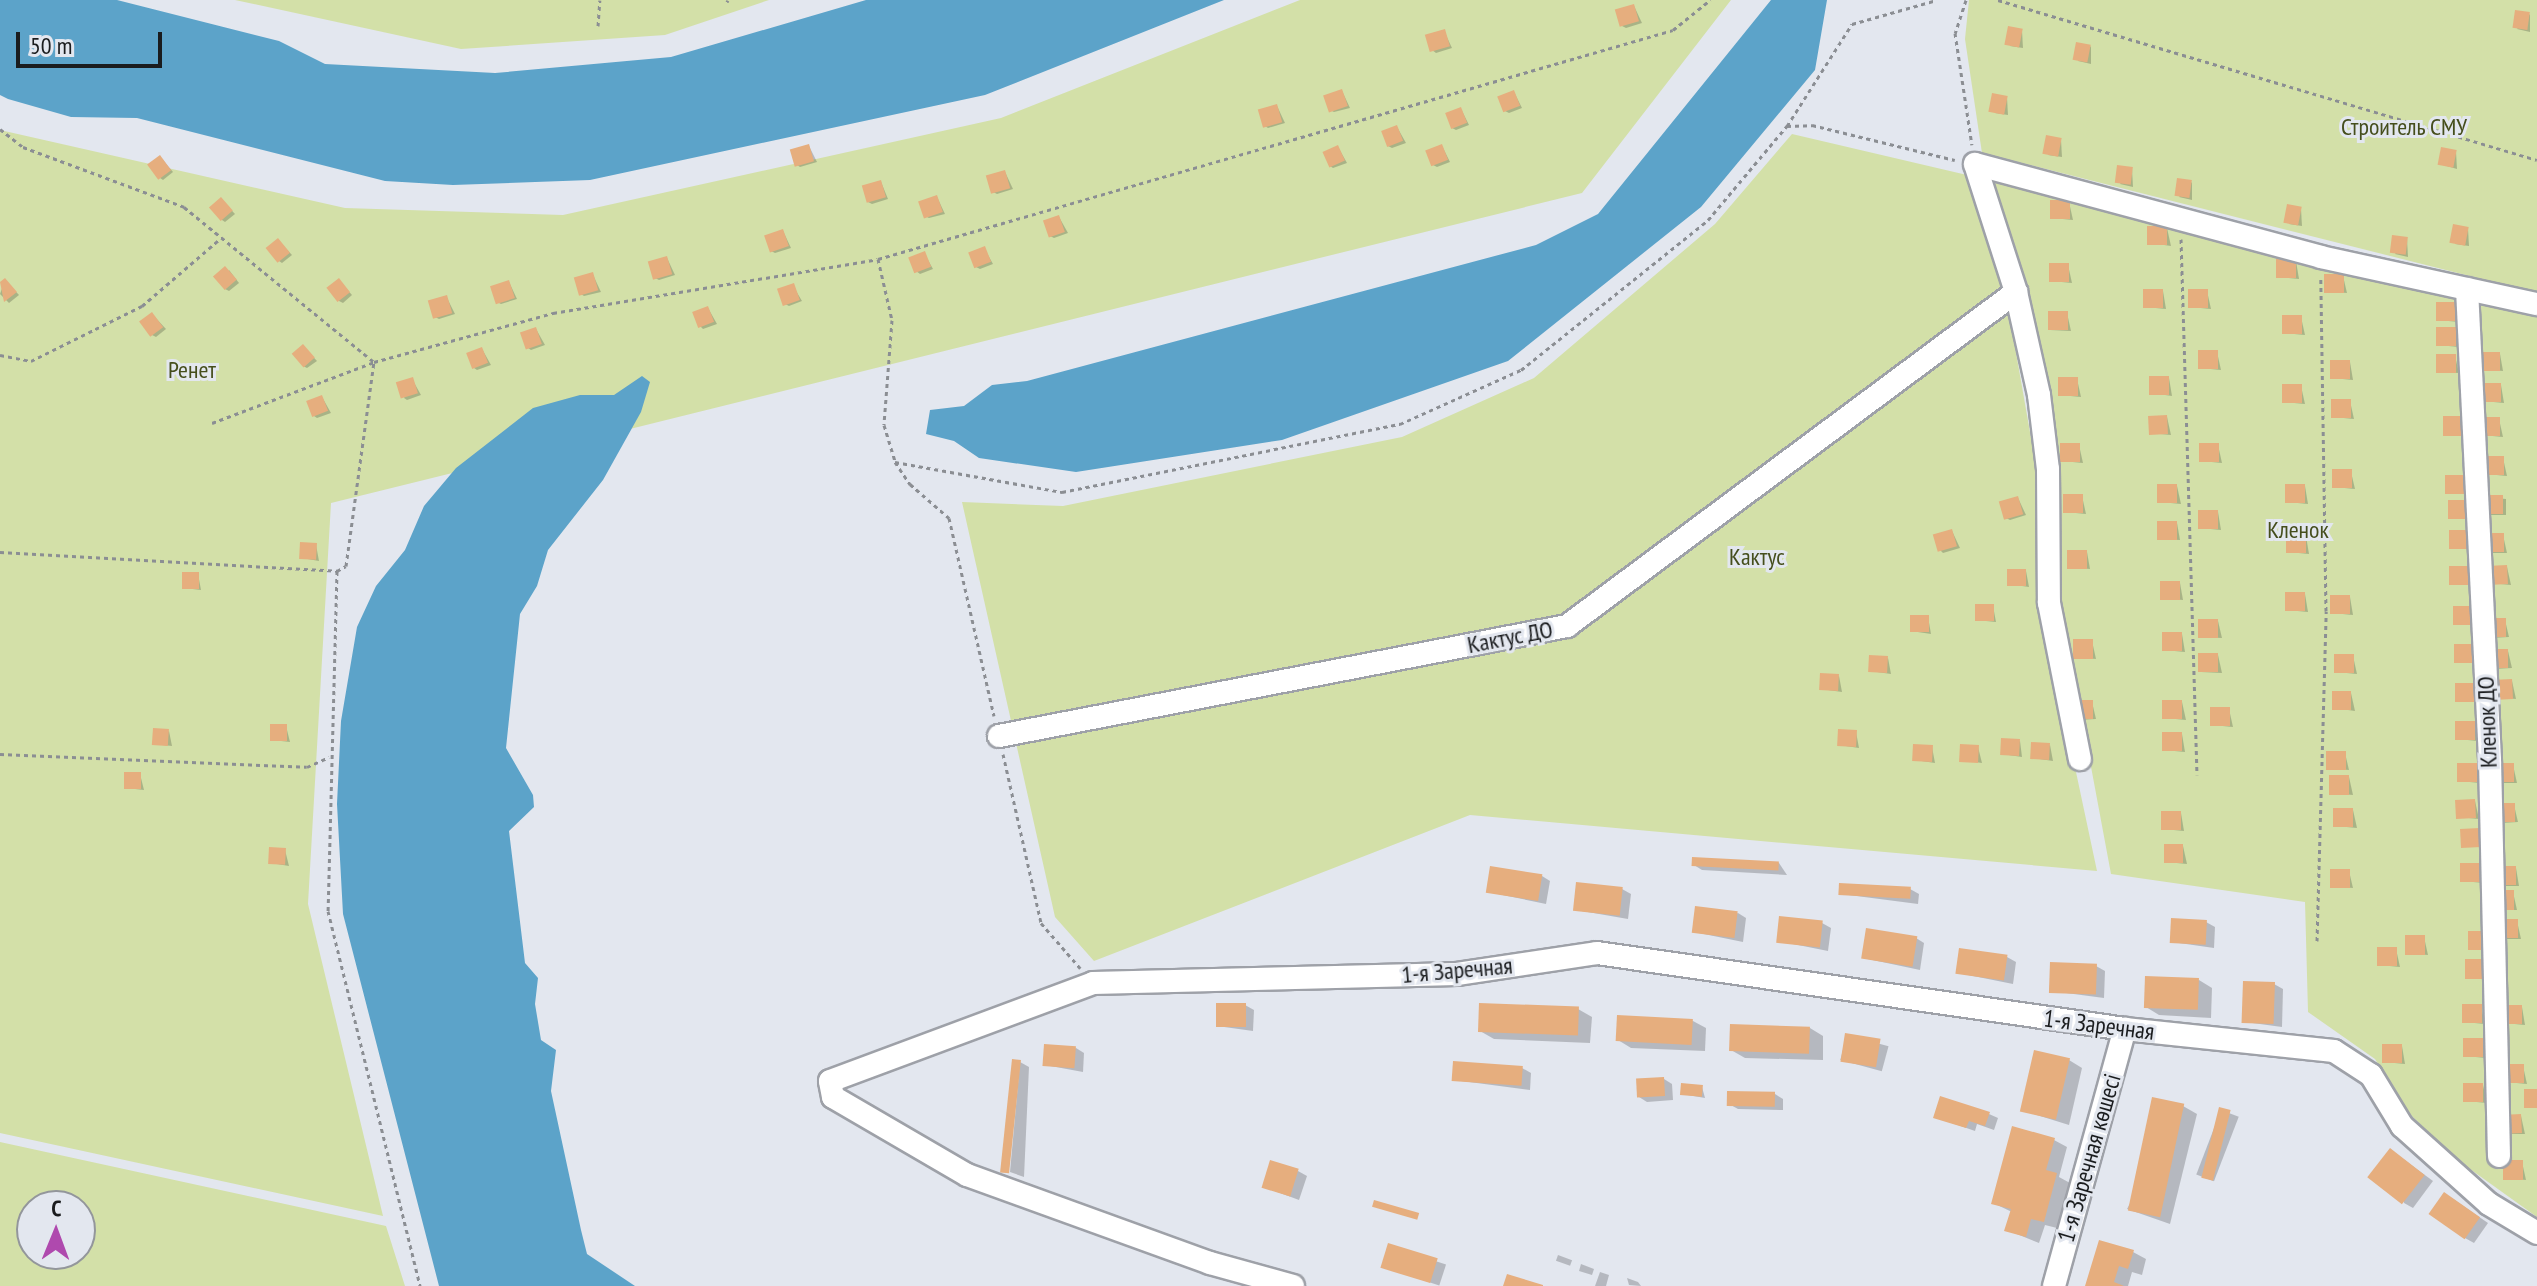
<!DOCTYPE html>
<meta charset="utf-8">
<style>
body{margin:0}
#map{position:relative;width:2537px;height:1286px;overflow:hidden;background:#e3e7ef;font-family:"PT Sans Narrow",sans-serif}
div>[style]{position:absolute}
.green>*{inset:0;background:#d3e0a8}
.water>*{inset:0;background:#5ca3c9}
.shadow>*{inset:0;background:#0003;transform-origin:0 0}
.building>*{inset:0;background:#e6ae7e;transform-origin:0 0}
.path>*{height:3px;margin-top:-1.5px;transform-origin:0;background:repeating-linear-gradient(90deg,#8b8e93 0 4px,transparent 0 8px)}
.roads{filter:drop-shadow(2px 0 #9ea1a8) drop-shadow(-2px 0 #9ea1a8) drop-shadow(0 2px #9ea1a8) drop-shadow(0 -2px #9ea1a8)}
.minor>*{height:22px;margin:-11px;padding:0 11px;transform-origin:11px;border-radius:11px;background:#fff}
span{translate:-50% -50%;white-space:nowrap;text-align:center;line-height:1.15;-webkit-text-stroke:6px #e3e7ef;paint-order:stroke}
.park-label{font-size:24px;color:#454e1c}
.street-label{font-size:24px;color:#1a1c1e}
.north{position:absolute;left:16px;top:1190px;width:80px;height:80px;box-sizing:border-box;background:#e3e7ef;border:2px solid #93969b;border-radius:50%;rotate:1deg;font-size:22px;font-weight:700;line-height:32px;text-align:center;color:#1a1c1e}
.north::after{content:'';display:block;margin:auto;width:28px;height:36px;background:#af49ae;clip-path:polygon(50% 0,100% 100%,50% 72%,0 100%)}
.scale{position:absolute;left:16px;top:32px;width:146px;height:36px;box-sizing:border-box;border:4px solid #1a1c1e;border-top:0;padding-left:10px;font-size:24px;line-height:28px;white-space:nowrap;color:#1a1c1e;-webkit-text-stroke:6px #e3e7ef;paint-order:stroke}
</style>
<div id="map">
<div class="green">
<div style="clip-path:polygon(235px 0,769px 0,665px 35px,461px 49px)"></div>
<div style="clip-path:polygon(1300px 0,1731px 0,1582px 193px,331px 503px,308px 904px,383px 1216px,0 1133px,0 130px,345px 208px,563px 215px,1001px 118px)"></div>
<div style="clip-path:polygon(1969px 0,2537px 0,2537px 293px,1982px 153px,1965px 39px)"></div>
<div style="clip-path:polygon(1792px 134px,1967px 175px,2009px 313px,2036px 466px,2041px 607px,2097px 871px,1470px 815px,1094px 961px,1055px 917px,962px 502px,1063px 506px,1402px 437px,1534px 378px,1715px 224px)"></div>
<div style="clip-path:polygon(1990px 179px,2537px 314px,2537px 1217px,2449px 1154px,2407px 1111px,2375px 1059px,2308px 1012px,2305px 902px,2111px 874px,2059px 595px,2057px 435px,2030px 307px)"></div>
<div style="clip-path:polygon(evenodd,0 1142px,386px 1226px,405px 1286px,0 1286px,0 1142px,32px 1206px,80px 1206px,80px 1254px,32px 1254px,32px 1206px)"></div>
</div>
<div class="water">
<div style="clip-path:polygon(0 0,117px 0,279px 41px,325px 64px,495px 73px,671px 57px,866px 0,1224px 0,985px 95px,590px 180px,453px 185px,385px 181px,137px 118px,71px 117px,8px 99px,0 95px)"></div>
<div style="clip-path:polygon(1771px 0,1827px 0,1815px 70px,1701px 207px,1508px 361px,1282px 440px,1076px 472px,979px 458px,954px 441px,926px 434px,930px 410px,964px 406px,992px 385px,1027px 381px,1536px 245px,1598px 214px)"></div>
<div style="clip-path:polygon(642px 376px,650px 382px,641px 412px,603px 480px,548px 550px,537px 586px,520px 614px,506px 748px,533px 795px,534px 807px,509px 831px,525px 963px,538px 978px,535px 1004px,541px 1040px,556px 1050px,551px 1091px,581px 1230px,587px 1254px,635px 1286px,439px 1286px,343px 914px,337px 804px,341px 721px,357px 627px,376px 586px,405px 550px,424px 506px,456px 468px,533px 408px,580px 395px,614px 395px)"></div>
</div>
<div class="shadow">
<div style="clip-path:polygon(1634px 6px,1642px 23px,1626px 28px,1622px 26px)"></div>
<div style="clip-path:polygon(2530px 14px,2530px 32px,2517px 29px)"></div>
<div style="clip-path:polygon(1444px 31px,1452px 48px,1436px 53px,1432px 50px)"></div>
<div style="clip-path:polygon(2022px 31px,2023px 48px,2010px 46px)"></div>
<div style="clip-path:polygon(2091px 46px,2091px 64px,2078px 61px)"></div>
<div style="clip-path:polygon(1342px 91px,1350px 108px,1334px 112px,1330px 110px)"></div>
<div style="clip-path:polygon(1514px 92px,1522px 108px,1509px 113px,1505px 111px)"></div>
<div style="clip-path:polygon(2007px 98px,2008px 115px,1995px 113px)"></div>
<div style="clip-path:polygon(1277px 106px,1285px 123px,1268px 128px,1265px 126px)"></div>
<div style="clip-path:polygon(1461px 109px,1469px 125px,1456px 130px,1452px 128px)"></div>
<div style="clip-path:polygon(1397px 127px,1406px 143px,1392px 148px,1388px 146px)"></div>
<div style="clip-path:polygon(2061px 140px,2062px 157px,2048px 155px)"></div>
<div style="clip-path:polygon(809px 146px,817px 162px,800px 167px,797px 165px)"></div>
<div style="clip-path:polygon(1442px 146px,1450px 162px,1437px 167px,1433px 165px)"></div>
<div style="clip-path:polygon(1338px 147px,1347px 163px,1333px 168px,1330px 166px)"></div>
<div style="clip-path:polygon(2456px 152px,2457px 169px,2440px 164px)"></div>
<div style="clip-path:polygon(163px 160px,173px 172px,163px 180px,160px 178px)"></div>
<div style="clip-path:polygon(2132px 169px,2133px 187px,2120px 184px)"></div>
<div style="clip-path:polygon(1005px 172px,1013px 189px,997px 194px,993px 192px)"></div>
<div style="clip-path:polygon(881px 182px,888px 199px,872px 204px,868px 202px)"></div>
<div style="clip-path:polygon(2192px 182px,2192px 200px,2179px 197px)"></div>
<div style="clip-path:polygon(937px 197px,945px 214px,929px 218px,925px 216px)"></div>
<div style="clip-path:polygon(221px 199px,235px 214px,225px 222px,222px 220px)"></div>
<div style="clip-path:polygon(2069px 202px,2073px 220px,2052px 218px)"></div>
<div style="clip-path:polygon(2301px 209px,2302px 226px,2289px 224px)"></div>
<div style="clip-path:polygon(1059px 217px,1068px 233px,1054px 238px,1050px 236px)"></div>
<div style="clip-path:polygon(2167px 228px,2171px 246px,2150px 243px)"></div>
<div style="clip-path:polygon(2468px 229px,2469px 246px,2455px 244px)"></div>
<div style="clip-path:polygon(783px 231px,791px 248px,775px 253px,771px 251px)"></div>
<div style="clip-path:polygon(2407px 239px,2408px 257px,2395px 254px)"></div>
<div style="clip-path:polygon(279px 241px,292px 255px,282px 263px,279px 261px)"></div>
<div style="clip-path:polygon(984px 248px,993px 264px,980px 269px,976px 267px)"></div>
<div style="clip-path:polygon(924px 253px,933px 269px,920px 274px,916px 271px)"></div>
<div style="clip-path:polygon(667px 258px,675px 275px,659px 280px,655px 278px)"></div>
<div style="clip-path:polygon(2296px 261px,2299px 279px,2278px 277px)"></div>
<div style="clip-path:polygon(2068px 265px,2072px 283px,2051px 281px)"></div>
<div style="clip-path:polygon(229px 270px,239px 283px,229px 291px,225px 289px)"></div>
<div style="clip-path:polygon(593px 275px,601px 292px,584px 296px,581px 294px)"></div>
<div style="clip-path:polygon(2343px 276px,2347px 293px,2326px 291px)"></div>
<div style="clip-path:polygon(5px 280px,19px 295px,9px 303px,0 294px)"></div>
<div style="clip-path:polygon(339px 280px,352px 295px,343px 303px,339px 301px)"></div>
<div style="clip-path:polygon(509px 282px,517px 299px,501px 304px,497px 302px)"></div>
<div style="clip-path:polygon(793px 286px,802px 301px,789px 306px,785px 304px)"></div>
<div style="clip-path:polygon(2163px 291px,2166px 309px,2145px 307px)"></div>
<div style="clip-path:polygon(2207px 291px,2211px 309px,2190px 307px)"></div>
<div style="clip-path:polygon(447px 298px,455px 314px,439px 319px,435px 317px)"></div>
<div style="clip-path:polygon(2456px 304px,2459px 322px,2438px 320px)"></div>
<div style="clip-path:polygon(708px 308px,717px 324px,703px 329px,700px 326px)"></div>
<div style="clip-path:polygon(2067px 313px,2071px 331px,2050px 330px)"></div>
<div style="clip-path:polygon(152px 314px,166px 329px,156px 337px,152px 335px)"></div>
<div style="clip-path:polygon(2301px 317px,2305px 335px,2284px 333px)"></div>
<div style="clip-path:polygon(536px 329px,545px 345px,531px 350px,528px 348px)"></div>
<div style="clip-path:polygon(2456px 329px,2459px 347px,2438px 345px)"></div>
<div style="clip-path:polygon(303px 346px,317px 361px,307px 368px,303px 366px)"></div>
<div style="clip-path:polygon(482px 349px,491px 365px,477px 370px,474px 368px)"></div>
<div style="clip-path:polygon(2217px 352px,2221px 370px,2200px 368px)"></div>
<div style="clip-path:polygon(2500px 354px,2503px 371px,2482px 369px)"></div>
<div style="clip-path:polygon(2455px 356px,2459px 373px,2438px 372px)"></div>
<div style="clip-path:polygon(2350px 362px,2353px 380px,2332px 378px)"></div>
<div style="clip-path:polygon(2169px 378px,2172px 396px,2151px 393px)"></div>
<div style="clip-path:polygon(412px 379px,421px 395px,407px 400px,404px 398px)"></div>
<div style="clip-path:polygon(2077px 379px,2081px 397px,2060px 395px)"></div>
<div style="clip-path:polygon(2501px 385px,2504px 403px,2483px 401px)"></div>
<div style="clip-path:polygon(2301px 386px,2305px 404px,2284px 402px)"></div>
<div style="clip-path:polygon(322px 397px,331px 413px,317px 418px,314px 416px)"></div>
<div style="clip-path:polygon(2350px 401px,2354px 419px,2333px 417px)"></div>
<div style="clip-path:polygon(2167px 417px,2171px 435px,2150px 433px)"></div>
<div style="clip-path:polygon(2499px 419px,2503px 437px,2482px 435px)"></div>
<div style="clip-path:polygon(2079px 445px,2083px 463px,2062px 461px)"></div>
<div style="clip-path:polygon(2218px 445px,2222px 463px,2201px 461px)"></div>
<div style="clip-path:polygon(2503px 458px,2507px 476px,2486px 474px)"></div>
<div style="clip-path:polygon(2351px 472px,2355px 489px,2334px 487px)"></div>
<div style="clip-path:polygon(2177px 486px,2181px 504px,2160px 502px)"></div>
<div style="clip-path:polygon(2305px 486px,2308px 504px,2287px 502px)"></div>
<div style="clip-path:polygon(2082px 496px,2086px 514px,2065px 512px)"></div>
<div style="clip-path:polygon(2485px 497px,2506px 499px,2506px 515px,2489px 515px)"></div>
<div style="clip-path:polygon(2018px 498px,2026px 515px,2010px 520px,2006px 518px)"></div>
<div style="clip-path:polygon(2218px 512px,2221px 530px,2200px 528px)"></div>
<div style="clip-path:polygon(2177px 523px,2180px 540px,2159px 539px)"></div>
<div style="clip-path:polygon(1952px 531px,1960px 548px,1943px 553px,1940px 550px)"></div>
<div style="clip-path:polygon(2503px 535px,2507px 553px,2489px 553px)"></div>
<div style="clip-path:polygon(2306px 536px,2309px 554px,2288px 552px)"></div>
<div style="clip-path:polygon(316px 545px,319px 561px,302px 558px)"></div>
<div style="clip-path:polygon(2087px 552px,2090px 569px,2069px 567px)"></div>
<div style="clip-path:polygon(2507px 567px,2511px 585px,2490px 583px)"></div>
<div style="clip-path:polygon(2026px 571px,2029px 587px,2008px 584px)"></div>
<div style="clip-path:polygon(198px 574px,201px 590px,184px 588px)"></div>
<div style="clip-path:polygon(2180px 583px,2183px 600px,2162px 598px)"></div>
<div style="clip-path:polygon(2305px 594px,2308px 612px,2287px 610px)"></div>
<div style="clip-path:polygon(2350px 597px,2353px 615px,2332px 613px)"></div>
<div style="clip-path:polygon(1993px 606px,1996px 622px,1976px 620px)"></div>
<div style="clip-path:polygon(1928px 617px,1931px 634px,1911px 631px)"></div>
<div style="clip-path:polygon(2505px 620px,2509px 637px,2491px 638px)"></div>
<div style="clip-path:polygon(2218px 621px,2222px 638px,2201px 637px)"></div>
<div style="clip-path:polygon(2182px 634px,2185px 652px,2164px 650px)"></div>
<div style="clip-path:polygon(2092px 641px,2096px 659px,2075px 657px)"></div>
<div style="clip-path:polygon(2508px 651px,2512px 668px,2494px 669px)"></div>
<div style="clip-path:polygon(2218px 655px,2222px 673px,2201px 672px)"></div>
<div style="clip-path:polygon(2353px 656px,2357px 674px,2336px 672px)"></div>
<div style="clip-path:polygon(1888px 658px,1891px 674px,1870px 671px)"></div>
<div style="clip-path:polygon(1839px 676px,1842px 692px,1821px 689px)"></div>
<div style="clip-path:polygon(2512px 681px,2516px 699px,2495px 697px)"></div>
<div style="clip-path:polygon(2351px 693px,2355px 711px,2334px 708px)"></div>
<div style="clip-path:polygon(2092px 702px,2096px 719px,2078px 720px)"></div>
<div style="clip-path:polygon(2182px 702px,2186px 720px,2165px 718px)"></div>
<div style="clip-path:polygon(2229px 709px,2233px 727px,2212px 725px)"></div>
<div style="clip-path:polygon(2474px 723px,2478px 741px,2457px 739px)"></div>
<div style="clip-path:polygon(286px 726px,290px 742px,272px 740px)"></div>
<div style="clip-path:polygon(169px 731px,172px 746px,154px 744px)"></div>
<div style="clip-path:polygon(1856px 732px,1859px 748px,1839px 745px)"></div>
<div style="clip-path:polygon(2182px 734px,2185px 752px,2164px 750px)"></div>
<div style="clip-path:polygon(2020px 741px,2022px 757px,2002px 754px)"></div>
<div style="clip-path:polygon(2050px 745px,2053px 761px,2033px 758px)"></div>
<div style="clip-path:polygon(1932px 747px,1935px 763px,1915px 760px)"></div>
<div style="clip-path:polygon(1978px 747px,1982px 763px,1961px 760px)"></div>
<div style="clip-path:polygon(2345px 753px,2349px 770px,2328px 768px)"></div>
<div style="clip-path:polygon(2476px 765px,2480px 783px,2459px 781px)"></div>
<div style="clip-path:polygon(2513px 765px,2517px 783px,2500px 783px)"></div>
<div style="clip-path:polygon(140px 774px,144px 790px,126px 788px)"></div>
<div style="clip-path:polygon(2349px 777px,2353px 795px,2332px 793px)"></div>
<div style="clip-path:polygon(2475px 801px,2479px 819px,2458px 817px)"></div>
<div style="clip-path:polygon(2514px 805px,2518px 822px,2501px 823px)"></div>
<div style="clip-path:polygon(2353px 810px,2357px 828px,2336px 826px)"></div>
<div style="clip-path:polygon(2181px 813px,2184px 831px,2163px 829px)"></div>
<div style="clip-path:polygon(2183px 846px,2187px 864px,2166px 862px)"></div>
<div style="clip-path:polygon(285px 850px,289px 866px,271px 863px)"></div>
<div style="clip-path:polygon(1779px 863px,1787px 875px,1702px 870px,1694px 865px)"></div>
<div style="clip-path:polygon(2480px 865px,2484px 883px,2462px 881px)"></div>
<div style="clip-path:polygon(2516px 868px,2519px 886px,2502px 886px)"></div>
<div style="clip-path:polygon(2349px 871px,2353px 888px,2332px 886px)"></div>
<div style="clip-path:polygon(1542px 876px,1550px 881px,1546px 904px,1488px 892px)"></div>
<div style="clip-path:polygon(1622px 889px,1631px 894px,1628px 919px,1576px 910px)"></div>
<div style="clip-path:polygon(1910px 889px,1919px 894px,1918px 904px,1841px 894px)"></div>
<div style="clip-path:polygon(2513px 892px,2517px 910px,2500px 910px)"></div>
<div style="clip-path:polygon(1738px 913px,1746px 918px,1743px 942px,1694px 932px)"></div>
<div style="clip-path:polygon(2517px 921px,2521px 939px,2504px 939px)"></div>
<div style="clip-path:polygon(2206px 922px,2215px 927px,2214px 948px,2172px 942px)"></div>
<div style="clip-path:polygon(1822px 923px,1831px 928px,1828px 951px,1778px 941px)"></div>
<div style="clip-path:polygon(2424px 937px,2428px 955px,2407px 953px)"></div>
<div style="clip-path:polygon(1916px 938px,1924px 943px,1920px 970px,1863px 958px)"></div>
<div style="clip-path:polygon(2396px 949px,2400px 967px,2379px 965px)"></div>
<div style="clip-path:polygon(2007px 957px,2016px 962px,2013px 984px,1958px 973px)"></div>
<div style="clip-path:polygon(2096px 966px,2105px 971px,2104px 998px,2051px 991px)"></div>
<div style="clip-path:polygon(2199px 980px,2212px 988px,2211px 1018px,2159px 1015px,2146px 1007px)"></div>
<div style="clip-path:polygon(2274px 984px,2283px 989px,2282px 1027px,2245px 1022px)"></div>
<div style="clip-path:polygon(1245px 1005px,1254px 1010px,1253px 1031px,1217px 1026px)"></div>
<div style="clip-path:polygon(2481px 1006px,2485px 1024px,2464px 1022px)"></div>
<div style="clip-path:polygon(2522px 1007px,2525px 1025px,2504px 1023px)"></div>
<div style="clip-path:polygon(1578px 1009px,1592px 1017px,1590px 1043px,1494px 1039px,1480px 1031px)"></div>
<div style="clip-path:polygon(1693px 1021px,1706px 1028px,1705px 1051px,1631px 1048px,1618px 1040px)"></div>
<div style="clip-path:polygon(1810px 1028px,1823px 1036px,1823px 1060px,1745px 1058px,1731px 1050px)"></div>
<div style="left:1847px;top:1035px;width:43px;height:26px;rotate:15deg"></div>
<div style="clip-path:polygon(2483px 1040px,2486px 1058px,2465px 1056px)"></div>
<div style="clip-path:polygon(2402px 1046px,2405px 1064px,2384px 1062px)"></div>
<div style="clip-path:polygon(1076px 1048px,1084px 1053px,1083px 1072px,1045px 1065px)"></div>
<div style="clip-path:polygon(2069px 1060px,2082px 1068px,2069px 1125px,2021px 1110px)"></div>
<div style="clip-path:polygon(1020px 1062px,1029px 1067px,1024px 1177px,1010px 1172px)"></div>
<div style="clip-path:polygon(2523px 1066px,2527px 1084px,2506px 1082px)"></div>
<div style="clip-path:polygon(1522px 1068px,1531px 1073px,1530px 1090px,1454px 1080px)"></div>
<div style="clip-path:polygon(1664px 1079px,1672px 1084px,1673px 1100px,1647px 1102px,1639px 1097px)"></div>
<div style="clip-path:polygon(2483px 1085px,2487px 1103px,2466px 1101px)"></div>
<div style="clip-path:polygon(1702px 1087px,1705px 1098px,1682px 1094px)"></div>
<div style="clip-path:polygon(1775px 1094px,1783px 1099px,1783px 1110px,1738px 1109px,1729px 1104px)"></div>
<div style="clip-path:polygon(2183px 1106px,2197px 1114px,2170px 1224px,2127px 1209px)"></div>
<div style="left:2221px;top:1110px;width:19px;height:69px;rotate:21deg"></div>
<div style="clip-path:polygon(1989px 1114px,1998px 1118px,1994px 1130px,1977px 1124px,1975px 1131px,1935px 1117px)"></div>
<div style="clip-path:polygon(2521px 1116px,2525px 1134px,2507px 1134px)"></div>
<div style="clip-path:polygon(2054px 1140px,2067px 1147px,2059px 1177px,2070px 1183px,2057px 1228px,2045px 1225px,2039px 1243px,2007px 1230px,2012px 1212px,1993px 1203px)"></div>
<div style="clip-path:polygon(2399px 1156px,2433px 1181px,2413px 1208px,2404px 1203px)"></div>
<div style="clip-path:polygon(2522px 1162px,2526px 1180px,2505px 1178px)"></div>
<div style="clip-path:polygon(1298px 1171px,1307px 1176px,1299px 1200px,1264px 1187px)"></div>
<div style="clip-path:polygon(2453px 1199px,2488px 1223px,2474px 1243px,2465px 1238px)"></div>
<div style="left:1389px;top:1246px;width:60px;height:22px;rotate:18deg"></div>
<div style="clip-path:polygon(2133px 1252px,2146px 1259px,2142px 1275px,2132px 1272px,2128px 1286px,2087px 1286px)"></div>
<div style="left:1558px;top:1255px;width:15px;height:6px;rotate:20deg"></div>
<div style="clip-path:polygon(1581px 1264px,1594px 1269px,1592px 1275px,1579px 1271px)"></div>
<div style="clip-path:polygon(1600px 1272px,1609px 1275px,1606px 1286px,1595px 1286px)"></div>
<div style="clip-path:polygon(1627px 1278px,1638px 1282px,1641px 1286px,1629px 1285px)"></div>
</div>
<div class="building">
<div style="left:1634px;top:4px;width:18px;height:20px;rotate:74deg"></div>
<div style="left:2515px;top:10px;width:15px;height:18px;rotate:8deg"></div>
<div style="left:2008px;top:26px;width:15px;height:19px;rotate:11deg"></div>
<div style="left:1445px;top:29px;width:18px;height:21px;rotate:74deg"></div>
<div style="left:2076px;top:42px;width:15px;height:18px;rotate:11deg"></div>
<div style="left:1342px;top:89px;width:18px;height:20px;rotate:71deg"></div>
<div style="left:1514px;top:90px;width:17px;height:18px;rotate:69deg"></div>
<div style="left:1992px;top:93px;width:16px;height:19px;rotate:11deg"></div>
<div style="left:1277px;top:104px;width:19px;height:20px;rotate:74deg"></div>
<div style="left:1461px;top:107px;width:17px;height:17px;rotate:69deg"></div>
<div style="left:1397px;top:125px;width:17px;height:17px;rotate:69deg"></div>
<div style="left:2046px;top:135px;width:16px;height:19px;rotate:11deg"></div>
<div style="left:809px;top:144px;width:18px;height:20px;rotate:74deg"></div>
<div style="left:1442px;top:144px;width:17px;height:18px;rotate:69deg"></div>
<div style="left:1338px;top:145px;width:17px;height:17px;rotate:66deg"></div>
<div style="left:2441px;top:147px;width:16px;height:18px;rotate:11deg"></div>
<div style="left:160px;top:155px;width:19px;height:16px;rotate:54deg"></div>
<div style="left:2117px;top:165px;width:16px;height:18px;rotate:7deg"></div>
<div style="left:1005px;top:170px;width:19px;height:20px;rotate:74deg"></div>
<div style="left:2177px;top:178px;width:15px;height:18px;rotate:8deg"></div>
<div style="left:881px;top:180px;width:18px;height:20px;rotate:74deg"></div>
<div style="left:937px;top:195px;width:18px;height:20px;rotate:71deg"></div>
<div style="left:221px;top:197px;width:18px;height:16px;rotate:49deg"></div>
<div style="left:2050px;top:200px;width:20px;height:19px"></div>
<div style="left:2287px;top:204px;width:15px;height:19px;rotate:11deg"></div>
<div style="left:1059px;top:215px;width:18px;height:17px;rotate:71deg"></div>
<div style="left:2453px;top:224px;width:16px;height:19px;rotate:11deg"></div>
<div style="left:2147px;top:226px;width:20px;height:19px"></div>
<div style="left:783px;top:229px;width:18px;height:20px;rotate:71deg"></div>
<div style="left:2392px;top:235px;width:16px;height:18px;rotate:7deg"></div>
<div style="left:278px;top:238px;width:19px;height:16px;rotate:51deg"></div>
<div style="left:985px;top:246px;width:17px;height:18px;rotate:69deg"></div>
<div style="left:925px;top:251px;width:17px;height:18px;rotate:69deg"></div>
<div style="left:667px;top:256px;width:19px;height:20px;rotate:74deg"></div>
<div style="left:2276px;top:259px;width:20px;height:19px"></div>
<div style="left:2049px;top:263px;width:20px;height:19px"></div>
<div style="left:225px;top:266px;width:18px;height:16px;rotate:49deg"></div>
<div style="left:593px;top:272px;width:19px;height:20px;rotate:74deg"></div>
<div style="left:2324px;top:274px;width:20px;height:19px"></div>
<div style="clip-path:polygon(5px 278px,17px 292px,4px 302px,0 282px)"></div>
<div style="left:339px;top:278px;width:18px;height:16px;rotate:52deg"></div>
<div style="left:509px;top:280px;width:19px;height:20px;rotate:72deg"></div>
<div style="left:794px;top:283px;width:18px;height:18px;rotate:71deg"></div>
<div style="left:2143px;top:289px;width:20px;height:19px"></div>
<div style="left:2188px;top:289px;width:20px;height:19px"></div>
<div style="left:447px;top:295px;width:19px;height:20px;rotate:74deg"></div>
<div style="left:2436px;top:302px;width:20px;height:19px"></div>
<div style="left:708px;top:306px;width:17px;height:17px;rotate:69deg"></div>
<div style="left:2068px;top:311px;width:19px;height:20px;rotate:90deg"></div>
<div style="left:152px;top:312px;width:19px;height:16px;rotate:54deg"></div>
<div style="left:2282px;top:315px;width:20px;height:19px"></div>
<div style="left:536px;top:327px;width:18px;height:17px;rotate:71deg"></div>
<div style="left:2436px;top:327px;width:20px;height:19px"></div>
<div style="left:303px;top:344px;width:18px;height:15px;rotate:49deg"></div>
<div style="left:482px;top:347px;width:17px;height:17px;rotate:69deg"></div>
<div style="left:2218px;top:350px;width:19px;height:20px;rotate:90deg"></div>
<div style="left:2480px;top:352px;width:20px;height:19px"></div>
<div style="left:2436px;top:354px;width:20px;height:19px"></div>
<div style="left:2350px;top:360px;width:19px;height:20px;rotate:90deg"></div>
<div style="left:2149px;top:376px;width:20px;height:19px"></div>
<div style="left:413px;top:377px;width:17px;height:18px;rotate:73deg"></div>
<div style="left:2078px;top:377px;width:19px;height:20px;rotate:90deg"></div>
<div style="left:2481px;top:383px;width:20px;height:19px"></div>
<div style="left:2302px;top:384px;width:19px;height:20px;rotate:90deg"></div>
<div style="left:322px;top:395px;width:17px;height:17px;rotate:69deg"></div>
<div style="left:2331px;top:399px;width:20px;height:19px"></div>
<div style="left:2167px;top:415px;width:19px;height:19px;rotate:87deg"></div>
<div style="left:2463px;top:416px;width:20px;height:20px;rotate:90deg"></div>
<div style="left:2480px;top:417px;width:20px;height:19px"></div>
<div style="left:2060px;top:443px;width:20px;height:19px"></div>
<div style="left:2219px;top:443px;width:19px;height:20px;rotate:90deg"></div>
<div style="left:2484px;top:456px;width:20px;height:19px"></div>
<div style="left:2352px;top:469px;width:19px;height:20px;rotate:90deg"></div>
<div style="left:2465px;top:475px;width:19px;height:20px;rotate:90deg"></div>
<div style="left:2177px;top:484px;width:19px;height:20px;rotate:90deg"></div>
<div style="left:2285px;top:484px;width:20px;height:19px"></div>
<div style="left:2063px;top:494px;width:20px;height:19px"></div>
<div style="left:2483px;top:495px;width:20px;height:19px"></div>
<div style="left:2018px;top:496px;width:19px;height:20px;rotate:74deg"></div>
<div style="left:2448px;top:500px;width:20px;height:19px"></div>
<div style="left:2218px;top:510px;width:19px;height:20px;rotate:90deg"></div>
<div style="left:2157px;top:521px;width:20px;height:19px"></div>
<div style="left:1952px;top:529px;width:18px;height:20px;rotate:74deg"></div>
<div style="left:2449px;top:530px;width:20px;height:19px"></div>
<div style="left:2484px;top:533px;width:20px;height:19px"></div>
<div style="left:2286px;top:534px;width:20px;height:19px"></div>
<div style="left:300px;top:542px;width:17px;height:17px;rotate:3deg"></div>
<div style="left:2067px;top:550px;width:20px;height:19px"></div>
<div style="left:2507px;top:565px;width:19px;height:20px;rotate:87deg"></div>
<div style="left:2449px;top:566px;width:20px;height:19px"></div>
<div style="left:2007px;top:569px;width:19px;height:17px"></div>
<div style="left:182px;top:572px;width:17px;height:17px"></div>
<div style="left:2160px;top:581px;width:20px;height:19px"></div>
<div style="left:2285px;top:592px;width:20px;height:19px"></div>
<div style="left:2330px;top:595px;width:20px;height:19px"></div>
<div style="left:1975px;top:604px;width:19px;height:17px"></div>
<div style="left:2453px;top:606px;width:20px;height:19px"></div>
<div style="left:1910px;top:615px;width:19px;height:17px"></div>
<div style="left:2485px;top:618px;width:21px;height:19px"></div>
<div style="left:2198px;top:619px;width:20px;height:19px"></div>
<div style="left:2162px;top:632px;width:20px;height:19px"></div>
<div style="left:2073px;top:639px;width:20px;height:20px"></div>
<div style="left:2454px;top:644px;width:20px;height:19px"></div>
<div style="left:2488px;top:649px;width:20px;height:19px"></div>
<div style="left:2218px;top:653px;width:19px;height:20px;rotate:90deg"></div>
<div style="left:2334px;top:654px;width:20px;height:19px"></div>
<div style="left:1869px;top:655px;width:19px;height:17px;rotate:3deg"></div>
<div style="left:1820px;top:673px;width:19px;height:17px;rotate:3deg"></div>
<div style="left:2512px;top:679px;width:20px;height:20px;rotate:87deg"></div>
<div style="left:2455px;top:683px;width:20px;height:19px"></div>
<div style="left:2332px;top:691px;width:19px;height:19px"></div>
<div style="left:2073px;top:700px;width:20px;height:19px"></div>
<div style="left:2162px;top:700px;width:20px;height:19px"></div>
<div style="left:2210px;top:707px;width:20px;height:19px"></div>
<div style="left:2455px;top:721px;width:20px;height:19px"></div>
<div style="left:270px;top:724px;width:17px;height:17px"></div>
<div style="left:153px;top:728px;width:16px;height:17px;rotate:4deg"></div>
<div style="left:1838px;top:729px;width:19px;height:17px;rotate:3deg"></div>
<div style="left:2162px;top:732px;width:20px;height:19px"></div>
<div style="left:2001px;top:738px;width:19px;height:17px;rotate:3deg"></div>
<div style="left:2031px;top:742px;width:19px;height:17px;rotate:3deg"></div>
<div style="left:1913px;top:744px;width:20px;height:17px;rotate:3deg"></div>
<div style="left:1960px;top:744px;width:19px;height:18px;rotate:3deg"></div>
<div style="left:2326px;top:751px;width:20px;height:19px"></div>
<div style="left:2457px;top:763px;width:20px;height:19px"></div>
<div style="left:2494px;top:763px;width:20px;height:19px"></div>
<div style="left:124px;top:772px;width:17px;height:17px"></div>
<div style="left:2329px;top:775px;width:20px;height:20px"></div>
<div style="left:2475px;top:799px;width:19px;height:20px;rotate:87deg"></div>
<div style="left:2495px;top:803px;width:20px;height:19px"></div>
<div style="left:2333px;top:808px;width:20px;height:19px"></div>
<div style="left:2161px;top:811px;width:20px;height:19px"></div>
<div style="left:2480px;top:828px;width:19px;height:20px;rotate:87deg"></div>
<div style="left:2164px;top:844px;width:19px;height:19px"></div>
<div style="left:269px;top:847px;width:17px;height:17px;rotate:3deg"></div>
<div style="left:1692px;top:857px;width:87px;height:9px;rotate:3deg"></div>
<div style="left:2460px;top:863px;width:20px;height:19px"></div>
<div style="left:1490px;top:866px;width:53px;height:27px;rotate:9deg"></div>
<div style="left:2496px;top:866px;width:20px;height:19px"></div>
<div style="left:2330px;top:869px;width:20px;height:19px"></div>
<div style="left:1576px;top:882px;width:47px;height:29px;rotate:6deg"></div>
<div style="left:1839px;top:883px;width:72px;height:12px;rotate:3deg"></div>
<div style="left:2494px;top:890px;width:20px;height:20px"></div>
<div style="left:1695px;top:906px;width:43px;height:27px;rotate:7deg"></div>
<div style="left:1779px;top:916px;width:44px;height:27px;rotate:6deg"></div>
<div style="left:2171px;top:918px;width:36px;height:25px;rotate:3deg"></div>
<div style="left:2518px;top:919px;width:19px;height:20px;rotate:90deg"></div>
<div style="left:1866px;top:928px;width:52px;height:31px;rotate:9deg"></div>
<div style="left:2468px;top:931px;width:20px;height:19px"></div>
<div style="left:2425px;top:935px;width:20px;height:20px;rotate:90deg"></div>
<div style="left:2377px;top:947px;width:20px;height:19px"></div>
<div style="left:1959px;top:948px;width:49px;height:26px;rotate:8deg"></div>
<div style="left:2485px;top:959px;width:20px;height:20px;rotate:90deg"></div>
<div style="left:2050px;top:962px;width:47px;height:31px;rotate:2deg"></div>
<div style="left:2145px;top:976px;width:54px;height:32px;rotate:2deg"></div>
<div style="left:2243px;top:981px;width:32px;height:42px;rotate:2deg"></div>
<div style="left:1216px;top:1003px;width:30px;height:24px"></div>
<div style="left:1479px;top:1003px;width:100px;height:29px;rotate:2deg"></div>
<div style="left:2482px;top:1004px;width:19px;height:20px;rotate:90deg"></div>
<div style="left:2502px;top:1005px;width:20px;height:19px"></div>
<div style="left:1617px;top:1015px;width:76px;height:26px;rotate:3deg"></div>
<div style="left:1730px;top:1024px;width:80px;height:27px;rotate:2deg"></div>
<div style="left:1845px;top:1033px;width:36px;height:29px;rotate:9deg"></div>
<div style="left:2483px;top:1038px;width:19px;height:20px;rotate:90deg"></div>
<div style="left:1044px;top:1044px;width:32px;height:22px;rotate:4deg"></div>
<div style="left:2402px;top:1044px;width:19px;height:20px;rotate:90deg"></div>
<div style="left:2034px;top:1050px;width:37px;height:63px;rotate:13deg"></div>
<div style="left:1012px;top:1059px;width:9px;height:114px;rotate:6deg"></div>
<div style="left:1453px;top:1061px;width:70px;height:20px;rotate:4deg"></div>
<div style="left:2504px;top:1064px;width:20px;height:19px"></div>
<div style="left:1664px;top:1077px;width:19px;height:28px;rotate:87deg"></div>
<div style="left:1681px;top:1083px;width:22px;height:12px;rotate:5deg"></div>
<div style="left:2463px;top:1083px;width:20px;height:19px"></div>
<div style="left:2524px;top:1089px;width:13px;height:19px"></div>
<div style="left:1727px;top:1091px;width:48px;height:15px;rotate:1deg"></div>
<div style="clip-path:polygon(1940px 1096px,1990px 1112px,1985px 1126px,1969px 1121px,1966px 1128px,1933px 1118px)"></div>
<div style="left:2152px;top:1097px;width:33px;height:116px;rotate:12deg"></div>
<div style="left:2219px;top:1107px;width:12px;height:73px;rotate:14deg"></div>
<div style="left:2521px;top:1114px;width:19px;height:20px;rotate:87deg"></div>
<div style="clip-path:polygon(2012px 1126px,2055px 1138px,2046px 1170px,2057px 1173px,2044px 1222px,2031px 1219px,2026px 1237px,2004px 1231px,2011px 1209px,1991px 1204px)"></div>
<div style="left:2390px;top:1148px;width:44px;height:37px;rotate:38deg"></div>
<div style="left:1270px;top:1160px;width:30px;height:29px;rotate:17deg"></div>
<div style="left:2523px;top:1160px;width:20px;height:20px;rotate:90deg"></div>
<div style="left:2444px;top:1192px;width:44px;height:27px;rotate:35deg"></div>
<div style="left:1374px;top:1200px;width:47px;height:7px;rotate:16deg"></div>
<div style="clip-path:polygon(2099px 1240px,2134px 1250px,2128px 1269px,2119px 1266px,2114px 1282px,2124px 1286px,2085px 1286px)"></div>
<div style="left:1388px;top:1243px;width:52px;height:26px;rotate:17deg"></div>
<div style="clip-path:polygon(1507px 1274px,1543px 1285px,1543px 1286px,1503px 1286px)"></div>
</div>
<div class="path">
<div style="left:1966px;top:0;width:35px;rotate:108deg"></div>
<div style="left:1955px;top:33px;width:113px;rotate:81.4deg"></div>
<div style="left:1998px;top:0;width:562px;rotate:16.53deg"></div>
<div style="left:727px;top:2px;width:2px;rotate:-63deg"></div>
<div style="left:598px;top:26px;width:26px;rotate:-86deg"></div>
<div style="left:1787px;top:126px;width:25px;rotate:-2deg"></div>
<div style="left:1812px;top:125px;width:147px;rotate:13.8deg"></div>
<div style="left:0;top:129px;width:29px;rotate:38deg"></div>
<div style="left:23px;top:147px;width:172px;rotate:20.4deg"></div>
<div style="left:184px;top:207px;width:245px;rotate:39.2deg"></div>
<div style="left:2181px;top:239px;width:536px;rotate:88.29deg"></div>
<div style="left:878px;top:259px;width:63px;rotate:77.1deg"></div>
<div style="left:892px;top:320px;width:105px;rotate:94.4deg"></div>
<div style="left:884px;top:425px;width:39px;rotate:73deg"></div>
<div style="left:895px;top:462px;width:27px;rotate:56deg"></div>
<div style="left:910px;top:484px;width:52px;rotate:41.1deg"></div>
<div style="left:949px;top:518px;width:203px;rotate:77.2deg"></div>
<div style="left:0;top:355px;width:32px;rotate:11deg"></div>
<div style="left:31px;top:361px;width:124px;rotate:-26.4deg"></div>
<div style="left:142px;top:306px;width:104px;rotate:-40.7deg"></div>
<div style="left:212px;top:423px;width:173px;rotate:-20.6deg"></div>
<div style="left:374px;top:362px;width:186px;rotate:-15.3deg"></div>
<div style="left:553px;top:313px;width:329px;rotate:-9.4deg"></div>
<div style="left:878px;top:259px;width:827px;rotate:-16.07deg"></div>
<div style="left:1673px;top:30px;width:48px;rotate:-39deg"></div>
<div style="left:895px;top:462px;width:170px;rotate:10.2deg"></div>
<div style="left:1062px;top:492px;width:345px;rotate:-11.4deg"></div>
<div style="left:1400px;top:424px;width:133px;rotate:-24.1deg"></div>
<div style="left:1521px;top:370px;width:240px;rotate:-38.7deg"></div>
<div style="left:1708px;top:220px;width:123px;rotate:-50deg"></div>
<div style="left:1787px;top:126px;width:121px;rotate:-57.5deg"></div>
<div style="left:1852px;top:24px;width:88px;rotate:-15.8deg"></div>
<div style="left:0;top:552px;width:338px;rotate:3.2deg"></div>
<div style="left:337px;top:571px;width:10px;rotate:-29deg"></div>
<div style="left:346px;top:566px;width:206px;rotate:-82.2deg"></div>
<div style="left:337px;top:571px;width:340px;rotate:91.5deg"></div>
<div style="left:328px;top:911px;width:386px;rotate:76.2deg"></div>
<div style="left:0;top:754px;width:307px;rotate:2.4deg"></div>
<div style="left:307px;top:767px;width:24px;rotate:-24deg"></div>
<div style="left:1003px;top:754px;width:173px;rotate:77.3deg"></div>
<div style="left:1041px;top:923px;width:60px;rotate:49.1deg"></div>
<div style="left:2317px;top:941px;width:330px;rotate:-88.4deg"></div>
<div style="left:2326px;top:611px;width:334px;rotate:-90.9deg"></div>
</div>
<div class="roads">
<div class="minor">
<div style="left:1975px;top:164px;width:134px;rotate:72.2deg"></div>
<div style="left:2016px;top:292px;width:106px;rotate:77.4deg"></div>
<div style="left:2039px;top:395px;width:75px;rotate:83.1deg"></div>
<div style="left:2048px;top:469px;width:134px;rotate:89.6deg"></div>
<div style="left:2049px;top:603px;width:159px;rotate:78.8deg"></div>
<div style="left:1975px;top:164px;width:358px;rotate:15deg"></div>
<div style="left:2321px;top:257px;width:221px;rotate:12.3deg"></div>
<div style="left:2467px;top:289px;width:472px;rotate:87.2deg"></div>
<div style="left:2490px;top:760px;width:396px;rotate:88.7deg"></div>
<div style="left:999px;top:736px;width:579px;rotate:-10.96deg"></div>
<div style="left:1567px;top:626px;width:560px;rotate:-36.64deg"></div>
<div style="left:1293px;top:1286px;width:86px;rotate:-164.5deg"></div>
<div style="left:1210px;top:1263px;width:258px;rotate:-160.1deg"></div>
<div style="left:967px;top:1175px;width:155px;rotate:-149.8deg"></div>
<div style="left:833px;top:1097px;width:16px;rotate:-101deg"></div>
<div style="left:830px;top:1081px;width:281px;rotate:-20.4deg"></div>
<div style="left:1093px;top:983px;width:364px;rotate:-1.4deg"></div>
<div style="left:1457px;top:974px;width:142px;rotate:-8.5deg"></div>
<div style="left:1597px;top:953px;width:533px;rotate:8.19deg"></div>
<div style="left:2125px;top:1029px;width:210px;rotate:6deg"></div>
<div style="left:2334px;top:1051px;width:44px;rotate:33deg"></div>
<div style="left:2371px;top:1075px;width:60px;rotate:58.7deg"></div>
<div style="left:2402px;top:1126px;width:117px;rotate:41.9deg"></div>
<div style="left:2489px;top:1204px;width:56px;rotate:31.1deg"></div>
<div style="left:2054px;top:1286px;width:267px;rotate:-74.6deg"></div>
</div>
</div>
<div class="park-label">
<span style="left:2404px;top:127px">Строитель СМУ</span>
<span style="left:192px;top:370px">Ренет</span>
<span style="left:2298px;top:530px">Кленок</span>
<span style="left:1757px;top:557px">Кактус</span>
</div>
<div class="street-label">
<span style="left:1510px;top:637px;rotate:-11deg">Кактус ДО</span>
<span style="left:2487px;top:722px;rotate:-92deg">Кленок ДО</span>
<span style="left:1457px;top:970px;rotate:-5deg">1-я Заречная</span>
<span style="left:2099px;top:1025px;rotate:7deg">1-я Заречная</span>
<span style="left:2089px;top:1158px;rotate:-74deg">1-я Заречная көшесі</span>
</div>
<div class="north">С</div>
<div class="scale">50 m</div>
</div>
